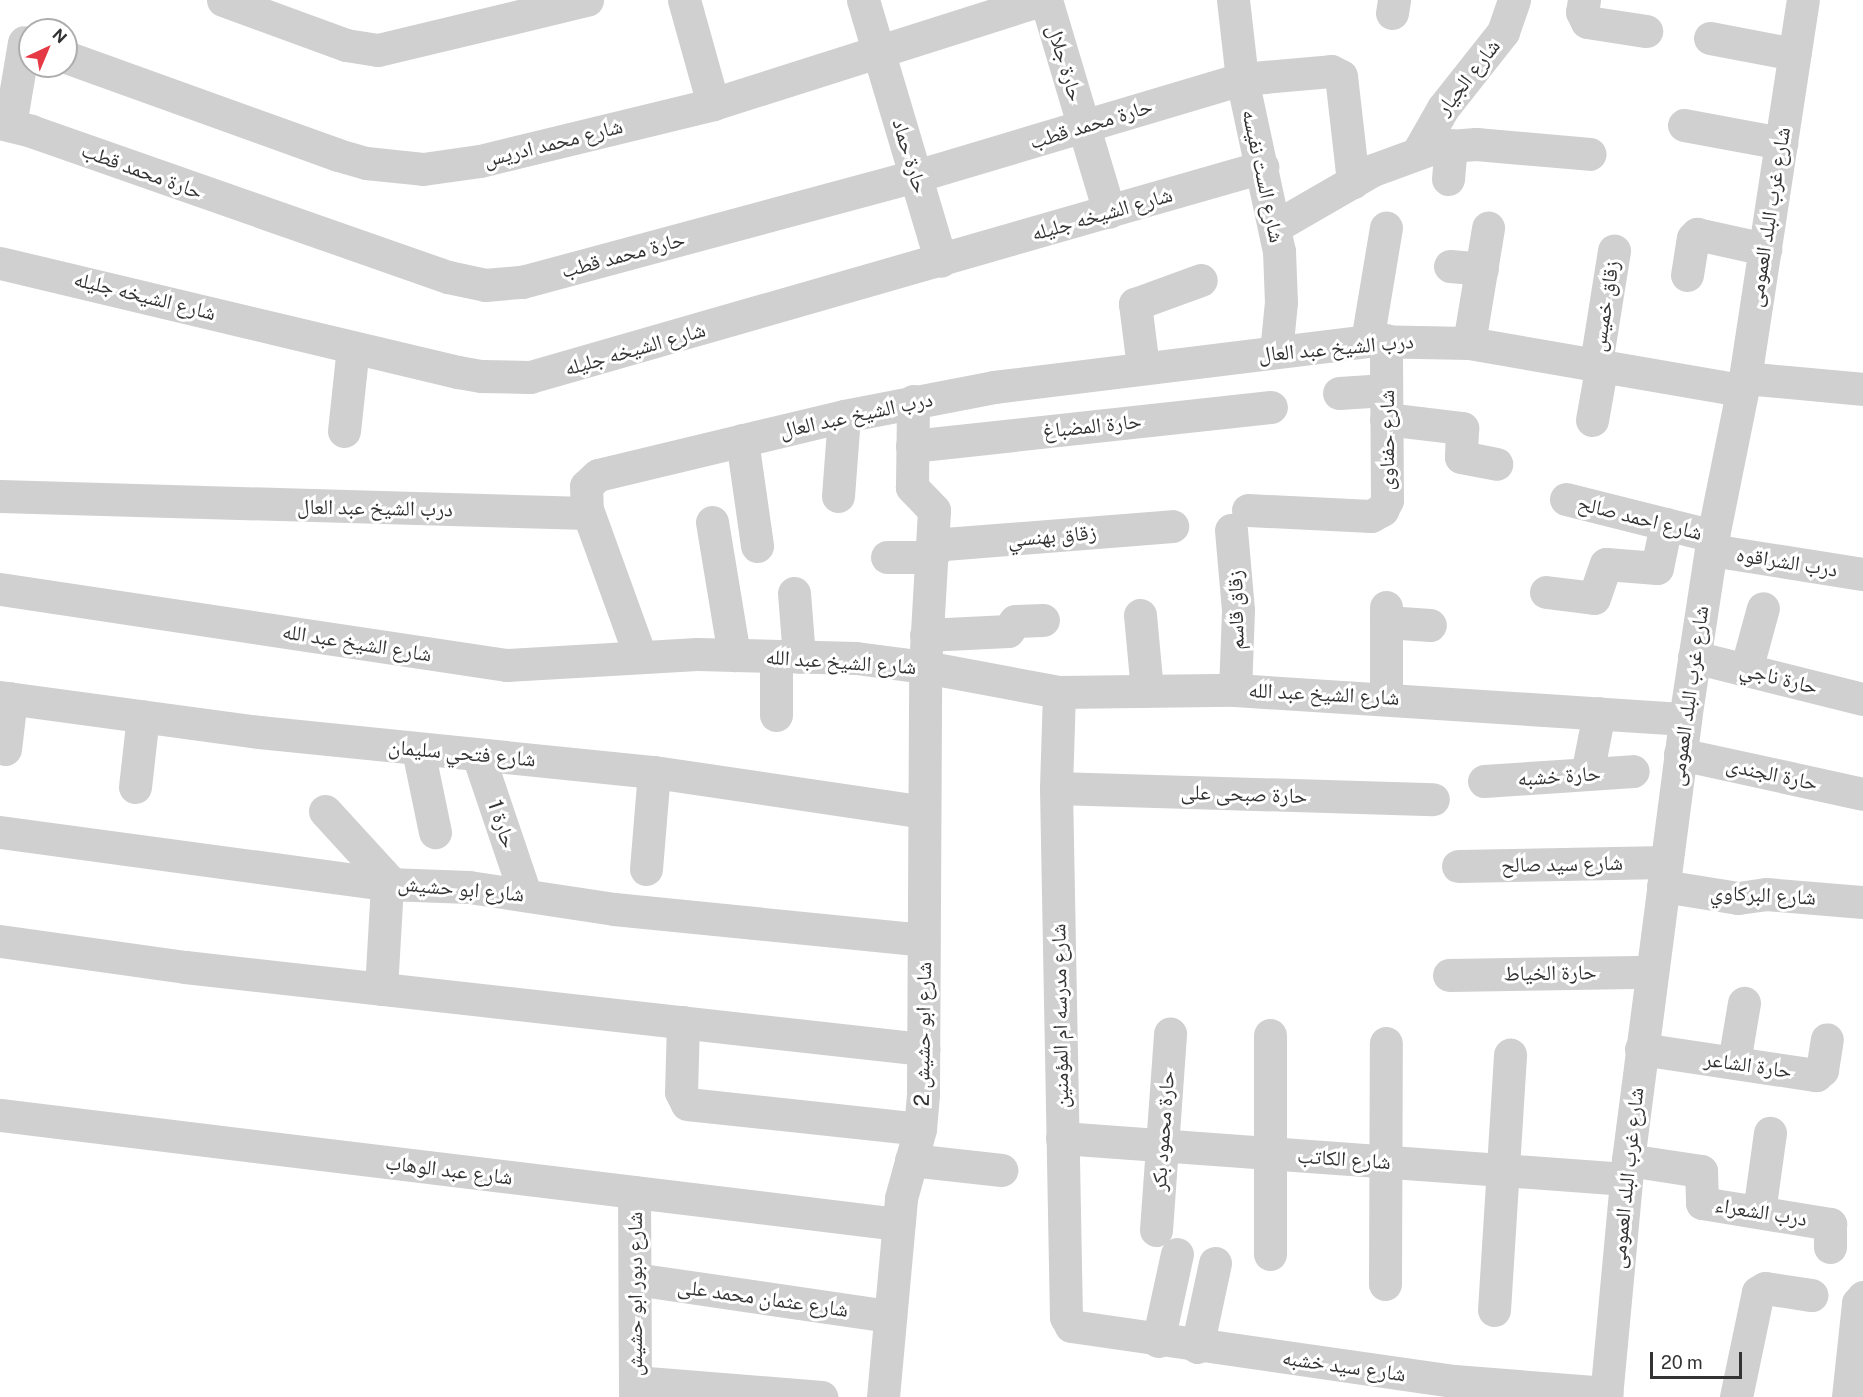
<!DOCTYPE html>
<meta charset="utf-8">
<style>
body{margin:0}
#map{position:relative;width:1863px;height:1397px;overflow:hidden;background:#fff;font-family:"Public Sans","Noto Naskh Arabic",sans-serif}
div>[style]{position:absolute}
.minor>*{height:33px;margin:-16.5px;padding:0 16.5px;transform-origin:16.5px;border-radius:16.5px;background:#d0d0d0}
.tertiary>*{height:33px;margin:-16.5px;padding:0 16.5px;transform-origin:16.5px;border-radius:16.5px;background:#d0d0d0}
span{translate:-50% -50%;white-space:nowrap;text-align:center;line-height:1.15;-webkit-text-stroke:6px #fff;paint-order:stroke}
.street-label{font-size:21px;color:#333}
.north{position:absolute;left:18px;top:18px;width:60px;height:60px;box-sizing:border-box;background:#fff;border:2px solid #adadad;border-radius:50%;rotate:44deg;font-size:16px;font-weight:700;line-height:24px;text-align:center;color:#333}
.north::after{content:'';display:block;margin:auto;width:21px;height:27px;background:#e63946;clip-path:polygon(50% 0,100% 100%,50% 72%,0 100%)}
.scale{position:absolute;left:1650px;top:1352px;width:92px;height:27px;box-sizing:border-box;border:3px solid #333;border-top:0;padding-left:8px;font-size:18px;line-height:21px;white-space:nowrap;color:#333;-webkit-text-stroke:4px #fff;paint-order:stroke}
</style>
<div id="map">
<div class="minor">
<div style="left:223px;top:0;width:131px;rotate:20.1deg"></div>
<div style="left:346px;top:45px;width:32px;rotate:9deg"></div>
<div style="left:378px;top:50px;width:215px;rotate:-13.5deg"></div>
<div style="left:684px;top:0;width:108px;rotate:74.4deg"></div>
<div style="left:863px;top:0;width:272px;rotate:73.4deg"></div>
<div style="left:1046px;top:0;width:221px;rotate:73.4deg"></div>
<div style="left:1233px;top:0;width:80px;rotate:83.5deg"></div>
<div style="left:1242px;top:79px;width:176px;rotate:77.9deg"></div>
<div style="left:1279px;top:251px;width:51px;rotate:87.8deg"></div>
<div style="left:1281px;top:302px;width:50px;rotate:95.7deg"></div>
<div style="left:1584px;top:0;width:12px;rotate:99deg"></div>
<div style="left:1582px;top:12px;width:11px;rotate:63deg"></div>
<div style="left:1587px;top:22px;width:60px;rotate:8.7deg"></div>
<div style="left:1392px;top:13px;width:13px;rotate:-81deg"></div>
<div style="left:1710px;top:38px;width:86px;rotate:10.8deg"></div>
<div style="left:66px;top:57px;width:289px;rotate:19.8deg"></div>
<div style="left:338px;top:155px;width:29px;rotate:16deg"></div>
<div style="left:366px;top:163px;width:57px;rotate:6deg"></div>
<div style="left:423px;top:169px;width:58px;rotate:-8deg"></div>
<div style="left:480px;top:161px;width:240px;rotate:-13.7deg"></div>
<div style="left:713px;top:104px;width:344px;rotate:-17.6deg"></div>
<div style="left:0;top:123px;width:32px;rotate:14deg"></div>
<div style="left:31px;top:131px;width:442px;rotate:19.3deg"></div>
<div style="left:448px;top:277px;width:38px;rotate:12deg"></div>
<div style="left:485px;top:285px;width:37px;rotate:-5deg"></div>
<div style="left:522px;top:282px;width:408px;rotate:-15.1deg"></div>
<div style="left:916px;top:176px;width:340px;rotate:-16.6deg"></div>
<div style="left:1242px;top:79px;width:89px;rotate:-5.1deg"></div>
<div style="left:1331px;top:71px;width:11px;rotate:27deg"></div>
<div style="left:1341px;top:76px;width:107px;rotate:83.5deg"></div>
<div style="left:10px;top:125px;width:84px;rotate:-80.4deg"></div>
<div style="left:1684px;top:125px;width:99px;rotate:10.5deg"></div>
<div style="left:1418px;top:152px;width:51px;rotate:-60.4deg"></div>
<div style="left:1443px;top:108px;width:97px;rotate:-51.7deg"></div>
<div style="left:1503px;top:32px;width:34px;rotate:-71deg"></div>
<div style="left:1448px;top:179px;width:34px;rotate:-85deg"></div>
<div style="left:1276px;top:226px;width:112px;rotate:-30deg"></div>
<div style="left:1373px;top:170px;width:67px;rotate:-20.1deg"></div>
<div style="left:1436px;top:147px;width:40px;rotate:-4.3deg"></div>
<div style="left:1476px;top:144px;width:114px;rotate:5deg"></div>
<div style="left:0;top:263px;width:471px;rotate:13.4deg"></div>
<div style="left:458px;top:372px;width:23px;rotate:10deg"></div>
<div style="left:481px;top:376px;width:49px;rotate:1.2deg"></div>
<div style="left:530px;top:377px;width:762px;rotate:-16.01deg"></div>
<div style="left:1450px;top:266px;width:32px;rotate:5deg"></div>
<div style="left:1687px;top:275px;width:37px;rotate:-81deg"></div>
<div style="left:1693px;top:238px;width:6px;rotate:-45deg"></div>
<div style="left:1697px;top:234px;width:70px;rotate:12.4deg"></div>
<div style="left:1367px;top:341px;width:115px;rotate:-80.5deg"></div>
<div style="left:1469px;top:343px;width:117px;rotate:-80.6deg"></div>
<div style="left:1596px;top:363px;width:114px;rotate:-80.9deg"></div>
<div style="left:1143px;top:367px;width:64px;rotate:-97.2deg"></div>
<div style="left:1135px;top:304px;width:70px;rotate:-20deg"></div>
<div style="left:1745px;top:378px;width:119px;rotate:5.3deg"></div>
<div style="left:1339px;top:393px;width:47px;rotate:-3.7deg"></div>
<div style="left:1386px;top:419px;width:77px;rotate:6.8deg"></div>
<div style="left:1462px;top:428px;width:29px;rotate:92deg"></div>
<div style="left:1461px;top:457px;width:36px;rotate:11deg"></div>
<div style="left:1592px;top:420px;width:57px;rotate:-79.9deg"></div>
<div style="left:344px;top:431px;width:84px;rotate:-83.9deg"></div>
<div style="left:742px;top:440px;width:107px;rotate:81.9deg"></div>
<div style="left:912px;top:446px;width:361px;rotate:-6.2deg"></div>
<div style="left:0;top:496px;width:587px;rotate:1.66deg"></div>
<div style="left:587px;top:513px;width:27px;rotate:-92deg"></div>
<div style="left:586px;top:486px;width:16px;rotate:-43deg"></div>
<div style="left:598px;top:475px;width:253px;rotate:-13.5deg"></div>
<div style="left:844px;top:416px;width:153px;rotate:-10.9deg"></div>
<div style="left:994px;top:387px;width:376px;rotate:-7deg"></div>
<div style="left:1367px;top:341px;width:102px;rotate:1.1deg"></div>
<div style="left:1469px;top:343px;width:277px;rotate:9.8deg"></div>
<div style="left:838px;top:496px;width:80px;rotate:-85.7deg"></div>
<div style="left:1566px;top:499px;width:152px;rotate:14.1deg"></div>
<div style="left:1248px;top:510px;width:123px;rotate:2.8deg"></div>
<div style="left:1371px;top:516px;width:13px;rotate:-29deg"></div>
<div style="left:1382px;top:510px;width:11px;rotate:-63deg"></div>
<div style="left:1387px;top:500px;width:160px;rotate:-90.4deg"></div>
<div style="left:588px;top:512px;width:153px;rotate:70.1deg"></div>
<div style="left:712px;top:522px;width:135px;rotate:80.6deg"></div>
<div style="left:1231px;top:530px;width:80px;rotate:85deg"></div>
<div style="left:1238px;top:610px;width:80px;rotate:92.1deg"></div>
<div style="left:932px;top:545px;width:241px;rotate:-4.5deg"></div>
<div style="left:1711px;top:550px;width:154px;rotate:9deg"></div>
<div style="left:887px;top:557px;width:45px"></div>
<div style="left:0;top:589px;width:512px;rotate:8.54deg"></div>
<div style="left:506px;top:665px;width:191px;rotate:-3.3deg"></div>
<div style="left:697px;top:654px;width:159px;rotate:1.4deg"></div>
<div style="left:856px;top:658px;width:70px;rotate:7.4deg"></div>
<div style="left:925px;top:667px;width:136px;rotate:10.6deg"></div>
<div style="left:1059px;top:692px;width:176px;rotate:-0.7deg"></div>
<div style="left:1235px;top:690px;width:451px;rotate:3.7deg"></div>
<div style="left:1546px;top:592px;width:48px;rotate:7.1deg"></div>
<div style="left:1594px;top:598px;width:36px;rotate:-71deg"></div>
<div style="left:1606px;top:564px;width:51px;rotate:4.5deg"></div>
<div style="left:1657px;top:568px;width:45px;rotate:-78.4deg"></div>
<div style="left:794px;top:593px;width:64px;rotate:85.5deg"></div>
<div style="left:1386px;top:607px;width:90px;rotate:90deg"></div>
<div style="left:1140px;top:615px;width:76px;rotate:84.7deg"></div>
<div style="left:1386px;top:622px;width:44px;rotate:3.9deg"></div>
<div style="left:926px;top:635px;width:82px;rotate:-2.8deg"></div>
<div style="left:1008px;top:631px;width:12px;rotate:-55deg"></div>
<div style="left:1015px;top:621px;width:28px;rotate:-2deg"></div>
<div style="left:776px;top:657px;width:58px;rotate:90deg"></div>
<div style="left:1694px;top:657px;width:174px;rotate:14deg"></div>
<div style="left:1746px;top:670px;width:64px;rotate:-74.7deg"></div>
<div style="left:1059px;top:692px;width:96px;rotate:91.8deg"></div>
<div style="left:1056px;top:788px;width:529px;rotate:88.92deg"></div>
<div style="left:1066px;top:1317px;width:10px;rotate:61deg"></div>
<div style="left:1071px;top:1326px;width:387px;rotate:8.2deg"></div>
<div style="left:1454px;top:1381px;width:153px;rotate:4.5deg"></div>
<div style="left:0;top:697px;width:261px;rotate:7.7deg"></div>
<div style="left:259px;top:732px;width:397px;rotate:5.8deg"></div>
<div style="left:654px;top:772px;width:273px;rotate:8.4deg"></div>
<div style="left:5px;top:749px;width:51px;rotate:-83.3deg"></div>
<div style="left:418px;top:750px;width:84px;rotate:78.3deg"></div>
<div style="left:1680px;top:754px;width:187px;rotate:12.3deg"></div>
<div style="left:478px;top:755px;width:147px;rotate:71.3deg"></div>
<div style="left:1587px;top:774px;width:62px;rotate:-78.9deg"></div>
<div style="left:1484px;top:781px;width:149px;rotate:-3.8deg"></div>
<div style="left:135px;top:787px;width:71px;rotate:-83.6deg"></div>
<div style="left:1056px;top:788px;width:377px;rotate:1.7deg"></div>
<div style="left:325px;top:811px;width:99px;rotate:47.5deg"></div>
<div style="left:0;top:832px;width:390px;rotate:7.7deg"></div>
<div style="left:387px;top:884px;width:82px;rotate:2.1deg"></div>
<div style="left:469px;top:887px;width:147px;rotate:8.6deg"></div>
<div style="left:614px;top:909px;width:311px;rotate:5.7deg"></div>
<div style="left:1458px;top:866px;width:208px;rotate:-1.1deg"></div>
<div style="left:646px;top:869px;width:97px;rotate:-85.3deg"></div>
<div style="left:1663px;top:886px;width:76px;rotate:9.1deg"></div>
<div style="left:1738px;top:898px;width:28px;rotate:-8deg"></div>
<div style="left:1766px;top:894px;width:97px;rotate:4.7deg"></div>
<div style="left:0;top:941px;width:187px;rotate:8deg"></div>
<div style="left:185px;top:967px;width:743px;rotate:6.34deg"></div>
<div style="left:1449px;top:975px;width:202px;rotate:-0.9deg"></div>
<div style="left:381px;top:989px;width:105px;rotate:-86.7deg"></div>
<div style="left:683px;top:1022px;width:70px;rotate:91.6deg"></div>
<div style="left:681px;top:1092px;width:13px;rotate:63deg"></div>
<div style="left:687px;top:1104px;width:234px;rotate:6.1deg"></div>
<div style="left:1270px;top:1035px;width:219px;rotate:90deg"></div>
<div style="left:1641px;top:1049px;width:177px;rotate:8.5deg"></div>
<div style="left:1816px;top:1075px;width:8px;rotate:-40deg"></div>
<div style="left:1822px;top:1070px;width:31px;rotate:-81deg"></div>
<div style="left:1734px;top:1062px;width:60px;rotate:-80.4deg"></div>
<div style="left:0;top:1115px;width:905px;rotate:6.92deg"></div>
<div style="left:1062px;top:1138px;width:565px;rotate:4.16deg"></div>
<div style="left:911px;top:1160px;width:91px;rotate:6.3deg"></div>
<div style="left:1628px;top:1160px;width:74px;rotate:8.6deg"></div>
<div style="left:1701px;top:1171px;width:32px;rotate:88deg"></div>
<div style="left:1702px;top:1203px;width:130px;rotate:9.3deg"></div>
<div style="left:1830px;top:1224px;width:23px;rotate:90deg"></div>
<div style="left:634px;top:1192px;width:205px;rotate:89.7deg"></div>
<div style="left:1759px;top:1212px;width:80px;rotate:-82.1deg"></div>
<div style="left:1156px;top:1230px;width:197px;rotate:-85.9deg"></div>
<div style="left:635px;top:1279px;width:258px;rotate:8.3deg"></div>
<div style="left:1385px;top:1284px;width:241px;rotate:-89.8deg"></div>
<div style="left:1494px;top:1310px;width:256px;rotate:-86.4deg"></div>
<div style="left:1158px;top:1341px;width:89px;rotate:-77.7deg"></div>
<div style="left:1197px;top:1347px;width:86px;rotate:-77.9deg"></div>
<div style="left:635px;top:1382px;width:187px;rotate:4.6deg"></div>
<div style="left:883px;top:1397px;width:200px;rotate:-84.8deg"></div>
<div style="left:901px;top:1198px;width:72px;rotate:-74.6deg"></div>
<div style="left:920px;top:1129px;width:36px;rotate:-85deg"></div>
<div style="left:923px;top:1093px;width:426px;rotate:-89.7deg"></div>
<div style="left:925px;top:667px;width:157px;rotate:-86.7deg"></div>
<div style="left:934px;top:510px;width:32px;rotate:-134deg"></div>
<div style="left:912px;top:487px;width:86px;rotate:-89.3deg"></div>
<div style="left:1736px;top:1397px;width:107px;rotate:-78.2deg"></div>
<div style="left:1758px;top:1292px;width:8px;rotate:-30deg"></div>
<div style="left:1765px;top:1288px;width:47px;rotate:8.7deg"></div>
<div style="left:1848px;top:1397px;width:95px;rotate:-83.9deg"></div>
<div style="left:1858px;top:1303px;width:8px;rotate:-50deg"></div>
</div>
<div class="tertiary">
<div style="left:1606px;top:1397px;width:238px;rotate:-84.7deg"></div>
<div style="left:1628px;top:1160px;width:445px;rotate:-82.6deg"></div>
<div style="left:1685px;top:719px;width:185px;rotate:-81.3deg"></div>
<div style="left:1713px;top:536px;width:161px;rotate:-78.6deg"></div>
<div style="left:1745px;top:378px;width:382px;rotate:-81.3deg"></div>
</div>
<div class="street-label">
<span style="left:1065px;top:63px;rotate:73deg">حارة جلال</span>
<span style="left:1468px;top:77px;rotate:-52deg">شارع الجيار</span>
<span style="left:1091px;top:124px;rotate:-17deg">حارة محمد قطب</span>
<span style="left:553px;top:143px;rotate:-14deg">شارع محمد ادريس</span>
<span style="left:910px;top:156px;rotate:73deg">حارة حماد</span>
<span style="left:142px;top:171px;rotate:20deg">حارة محمد قطب</span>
<span style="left:1263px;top:176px;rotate:78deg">شارع الست نفيسه</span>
<span style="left:1102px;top:214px;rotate:-16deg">شارع الشيخه جليله</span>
<span style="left:1769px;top:217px;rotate:-81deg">شارع غرب البلد العمومى</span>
<span style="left:623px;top:255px;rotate:-15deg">حارة محمد قطب</span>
<span style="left:145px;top:296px;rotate:14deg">شارع الشيخه جليله</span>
<span style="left:1605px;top:306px;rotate:-81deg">زقاق خميس</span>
<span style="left:1336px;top:348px;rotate:-5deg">درب الشيخ عبد العال</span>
<span style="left:635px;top:349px;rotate:-16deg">شارع الشيخه جليله</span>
<span style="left:856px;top:415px;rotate:-12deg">درب الشيخ عبد العال</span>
<span style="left:1092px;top:426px;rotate:-6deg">حارة المضباغ</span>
<span style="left:1387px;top:440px;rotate:-90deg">شارع حفناوى</span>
<span style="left:375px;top:508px;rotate:1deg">درب الشيخ عبد العال</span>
<span style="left:1640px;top:518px;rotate:14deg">شارع احمد صالح</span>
<span style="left:1052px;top:536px;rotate:-5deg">زقاق بهنسي</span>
<span style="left:1787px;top:562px;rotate:9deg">درب الشراقوه</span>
<span style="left:1236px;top:610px;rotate:-91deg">زقاق قاسم</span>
<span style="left:357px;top:643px;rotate:9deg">شارع الشيخ عبد الله</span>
<span style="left:841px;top:662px;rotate:4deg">شارع الشيخ عبد الله</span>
<span style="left:1779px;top:678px;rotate:14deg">حارة ناجي</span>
<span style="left:1324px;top:694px;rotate:3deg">شارع الشيخ عبد الله</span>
<span style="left:1689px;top:696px;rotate:-82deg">شارع غرب البلد العمومى</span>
<span style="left:462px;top:753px;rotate:5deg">شارع فتحي سليمان</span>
<span style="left:1772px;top:774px;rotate:12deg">حارة الجندى</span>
<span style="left:1559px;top:776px;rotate:-4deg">حارة خشبه</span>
<span style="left:1244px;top:794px;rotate:2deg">حارة صبحى على</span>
<span style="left:502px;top:824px;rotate:71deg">حارة 1</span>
<span style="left:1562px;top:864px;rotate:-1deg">شارع سيد صالح</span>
<span style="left:461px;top:889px;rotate:5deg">شارع ابو حشيش</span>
<span style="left:1763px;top:895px;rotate:3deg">شارع البركاوي</span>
<span style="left:1550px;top:973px;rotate:-1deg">حارة الخياط</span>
<span style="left:1060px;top:1016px;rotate:-91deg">شارع مدرسه ام المؤمنين</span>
<span style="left:923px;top:1034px;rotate:-89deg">شارع ابو حشيش 2</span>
<span style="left:1748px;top:1065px;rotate:8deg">حارة الشاعر</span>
<span style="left:1163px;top:1131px;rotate:-86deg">حارة محمود بكر</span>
<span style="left:1344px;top:1159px;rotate:4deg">شارع الكاتب</span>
<span style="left:449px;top:1170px;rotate:7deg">شارع عبد الوهاب</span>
<span style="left:1627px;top:1178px;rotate:-84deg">شارع غرب البلد العمومى</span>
<span style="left:1761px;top:1212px;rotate:9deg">درب الشعراء</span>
<span style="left:635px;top:1294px;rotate:-90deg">شارع دبور ابو حشيش</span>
<span style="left:763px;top:1298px;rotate:8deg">شارع عثمان محمد على</span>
<span style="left:1344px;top:1366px;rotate:8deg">شارع سيد خشبه</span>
</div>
<div class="north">N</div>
<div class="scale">20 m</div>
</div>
